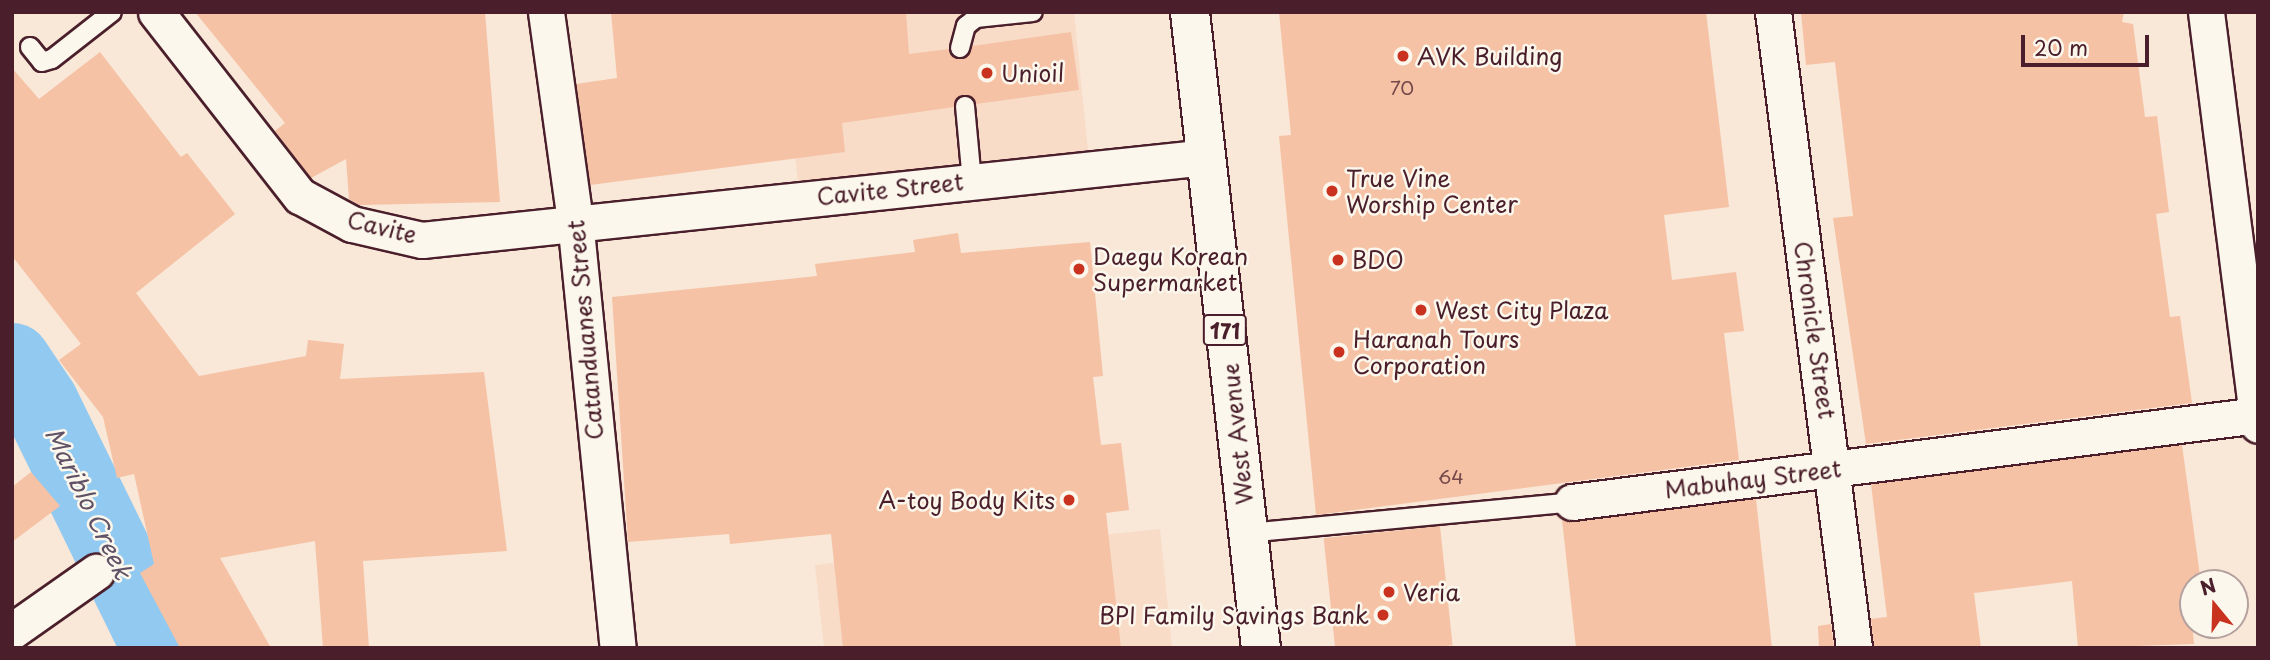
<!DOCTYPE html>
<style>
body{margin:0}
#map{position:relative;width:2270px;height:660px;overflow:hidden;background:#f9e7d7;font-family:"Playpen Sans",sans-serif}
div>[style]{position:absolute}
.built>*{inset:0;background:#f8dcc8}
.river>*{height:77px;margin:-38.5px;padding:0 38.5px;transform-origin:38.5px;border-radius:38.5px;background:#92c9f0}
.building>*{inset:0;background:#f5c2a5;transform-origin:0 0}
.roads{filter:drop-shadow(2px 0 #4a1f2b) drop-shadow(-2px 0 #4a1f2b) drop-shadow(0 2px #4a1f2b) drop-shadow(0 -2px #4a1f2b)}
.service>*{height:18px;margin:-9px;padding:0 9px;transform-origin:9px;border-radius:9px;background:#fbf7ec}
.minor>*{height:35px;margin:-17.5px;padding:0 17.5px;transform-origin:17.5px;border-radius:17.5px;background:#fbf7ec}
.primary>*{height:38px;margin:-19px;padding:0 19px;transform-origin:19px;border-radius:19px;background:#fbf7ec}
.dots>*{width:19px;height:19px;translate:-50% -50%;box-sizing:border-box;border:4px solid #fbf7ec;border-radius:50%}
span{translate:-50% -50%;white-space:nowrap;text-align:center;line-height:1.15;-webkit-text-stroke:5px #fbf7ec;paint-order:stroke}
.number-label{font-size:19px;color:#75484a}
.number-label span{-webkit-text-stroke-width:0}
.shield-label span{padding:2px 5px;background:#fbf7ec;border:2px solid;border-radius:5px;-webkit-text-stroke-width:0}
.shield-label{font-size:21px;color:#4a1f2b;font-weight:700}
.poi-label{font-size:23px;color:#4a1f2b}
.left{translate:0 -50%;text-align:left}
.right{translate:-100% -50%;text-align:right}
.street-label{font-size:23px;color:#4a1f2b}
.water-label{font-size:24px;color:#605266;font-style:italic}
.frame{position:absolute;inset:0;border:14px solid #4a1f2b;pointer-events:none}
.north{position:absolute;left:2179px;top:569px;width:70px;height:70px;box-sizing:border-box;background:#fbf7ec;border:2px solid #b4a19f;border-radius:50%;rotate:341deg;font-size:19px;font-weight:700;line-height:28px;text-align:center;color:#4a1f2b}
.north::after{content:'';display:block;margin:auto;width:24px;height:32px;background:#c8321e;clip-path:polygon(50% 0,100% 100%,50% 72%,0 100%)}
.scale{position:absolute;left:2021px;top:35px;width:128px;height:32px;box-sizing:border-box;border:4px solid #4a1f2b;border-top:0;padding-left:9px;font-size:21px;line-height:24px;white-space:nowrap;color:#4a1f2b;-webkit-text-stroke:5px #fbf7ec;paint-order:stroke}
</style>
<div id="map">
<div class="built">
<div style="clip-path:polygon(779px 12px,1074px 12px,1089px 161px,799px 192px)"></div>
<div style="clip-path:polygon(1160px 529px,1172px 648px,824px 648px,815px 565px)"></div>
</div>
<div class="river">
<div style="left:12px;top:361px;width:50px;rotate:56.3deg"></div>
<div style="left:40px;top:403px;width:273px;rotate:63.9deg"></div>
</div>
<div class="building">
<div style="clip-path:polygon(195px 12px,485px 12px,500px 202px,359px 205px,349px 199px,346px 159px,311px 178px,275px 131px,285px 123px)"></div>
<div style="clip-path:polygon(611px 12px,906px 12px,909px 54px,949px 49px,958px 59px,972px 46px,1071px 32px,1079px 90px,976px 104px,963px 95px,954px 107px,842px 123px,845px 152px,590px 185px,576px 84px,617px 78px)"></div>
<div style="clip-path:polygon(1279px 12px,1706px 12px,1729px 207px,1664px 215px,1672px 280px,1736px 272px,1744px 331px,1724px 333px,1739px 460px,1316px 515px,1279px 136px,1291px 135px)"></div>
<div style="clip-path:polygon(1801px 12px,2124px 12px,2122px 22px,2133px 24px,2145px 117px,2157px 116px,2169px 212px,2156px 214px,2170px 317px,2180px 316px,2192px 403px,1866px 444px,1833px 218px,1853px 216px,1835px 62px,1806px 65px)"></div>
<div style="clip-path:polygon(100px 52px,181px 157px,187px 153px,235px 214px,136px 293px,199px 376px,306px 356px,308px 340px,344px 344px,340px 379px,484px 372px,507px 551px,363px 561px,369px 648px,323px 648px,315px 541px,220px 558px,271px 648px,180px 648px,140px 573px,154px 564px,134px 474px,117px 478px,103px 417px,59px 360px,81px 344px,12px 256px,12px 68px,39px 99px)"></div>
<div style="clip-path:polygon(958px 233px,961px 253px,1090px 242px,1103px 376px,1093px 377px,1101px 445px,1121px 443px,1129px 510px,1106px 513px,1121px 648px,843px 648px,831px 534px,730px 544px,729px 534px,628px 542px,612px 297px,817px 276px,815px 264px,915px 252px,913px 240px)"></div>
<div style="clip-path:polygon(2182px 445px,2201px 583px,2193px 583px,2189px 593px,2194px 644px,2078px 648px,2072px 581px,1974px 593px,1981px 648px,1874px 648px,1871px 619px,1887px 617px,1871px 484px)"></div>
<div style="clip-path:polygon(31px 472px,60px 506px,12px 542px,12px 487px)"></div>
<div style="clip-path:polygon(1756px 499px,1772px 648px,1576px 648px,1562px 519px)"></div>
<div style="left:1440px;top:526px;width:120px;height:117px;rotate:84deg"></div>
<div style="clip-path:polygon(1831px 624px,1834px 648px,1819px 648px,1818px 626px)"></div>
</div>
<div class="roads">
<div class="service">
<div style="left:30px;top:47px;width:19px;rotate:51deg"></div>
<div style="left:42px;top:62px;width:10px;rotate:-17deg"></div>
<div style="left:52px;top:59px;width:76px;rotate:-38.1deg"></div>
<div style="left:960px;top:48px;width:23px;rotate:-75deg"></div>
<div style="left:966px;top:26px;width:13px;rotate:-39deg"></div>
<div style="left:976px;top:18px;width:57px;rotate:-6deg"></div>
<div style="left:965px;top:106px;width:75px;rotate:84.7deg"></div>
<div style="left:1247px;top:533px;width:326px;rotate:-5.4deg"></div>
</div>
<div class="minor">
<div style="left:156px;top:12px;width:234px;rotate:52deg"></div>
<div style="left:300px;top:196px;width:59px;rotate:28.3deg"></div>
<div style="left:352px;top:224px;width:72px;rotate:12.9deg"></div>
<div style="left:422px;top:240px;width:788px;rotate:-6.04deg"></div>
<div style="left:546px;top:12px;width:210px;rotate:82.1deg"></div>
<div style="left:575px;top:220px;width:430px;rotate:84.3deg"></div>
<div style="left:1773px;top:12px;width:641px;rotate:82.74deg"></div>
<div style="left:2206px;top:12px;width:416px;rotate:82.8deg"></div>
<div style="left:1572px;top:502px;width:691px;rotate:-7.23deg"></div>
<div style="left:12px;top:631px;width:103px;rotate:-35.1deg"></div>
</div>
<div class="primary">
<div style="left:1190px;top:12px;width:640px;rotate:83.63deg"></div>
</div>
</div>
<div class="dots">
<div style="left:1403px;top:56px;background:#c8321e"></div>
<div style="left:987px;top:73px;background:#c8321e"></div>
<div style="left:1332px;top:191px;background:#c8321e"></div>
<div style="left:1338px;top:260px;background:#c8321e"></div>
<div style="left:1079px;top:269px;background:#c8321e"></div>
<div style="left:1421px;top:310px;background:#c8321e"></div>
<div style="left:1339px;top:352px;background:#c8321e"></div>
<div style="left:1069px;top:500px;background:#c8321e"></div>
<div style="left:1389px;top:592px;background:#c8321e"></div>
<div style="left:1383px;top:615px;background:#c8321e"></div>
</div>
<div class="number-label">
<span style="left:1402px;top:88px">70</span>
<span style="left:1451px;top:477px">64</span>
</div>
<div class="shield-label">
<span style="left:1225px;top:330px">171</span>
</div>
<div class="poi-label">
<span class="left" style="left:1417px;top:56px">AVK Building</span>
<span class="left" style="left:1001px;top:73px">Unioil</span>
<span class="left" style="left:1346px;top:191px">True Vine<br>Worship Center</span>
<span class="left" style="left:1093px;top:269px">Daegu Korean<br>Supermarket</span>
<span class="left" style="left:1352px;top:260px">BDO</span>
<span class="left" style="left:1435px;top:310px">West City Plaza</span>
<span class="left" style="left:1353px;top:352px">Haranah Tours<br>Corporation</span>
<span class="right" style="left:1055px;top:500px">A-toy Body Kits</span>
<span class="left" style="left:1403px;top:592px">Veria</span>
<span class="right" style="left:1369px;top:615px">BPI Family Savings Bank</span>
</div>
<div class="street-label">
<span style="left:890px;top:189px;rotate:-6deg">Cavite Street</span>
<span style="left:382px;top:227px;rotate:14deg">Cavite</span>
<span style="left:585px;top:330px;rotate:-95deg">Catanduanes Street</span>
<span style="left:1815px;top:330px;rotate:82deg">Chronicle Street</span>
<span style="left:1237px;top:434px;rotate:-96deg">West Avenue</span>
<span style="left:1753px;top:479px;rotate:-7deg">Mabuhay Street</span>
</div>
<div class="water-label">
<span style="left:89px;top:503px;rotate:64deg">Mariblo Creek</span>
</div>
<div class="frame"></div>
<div class="north">N</div>
<div class="scale">20 m</div>
</div>
